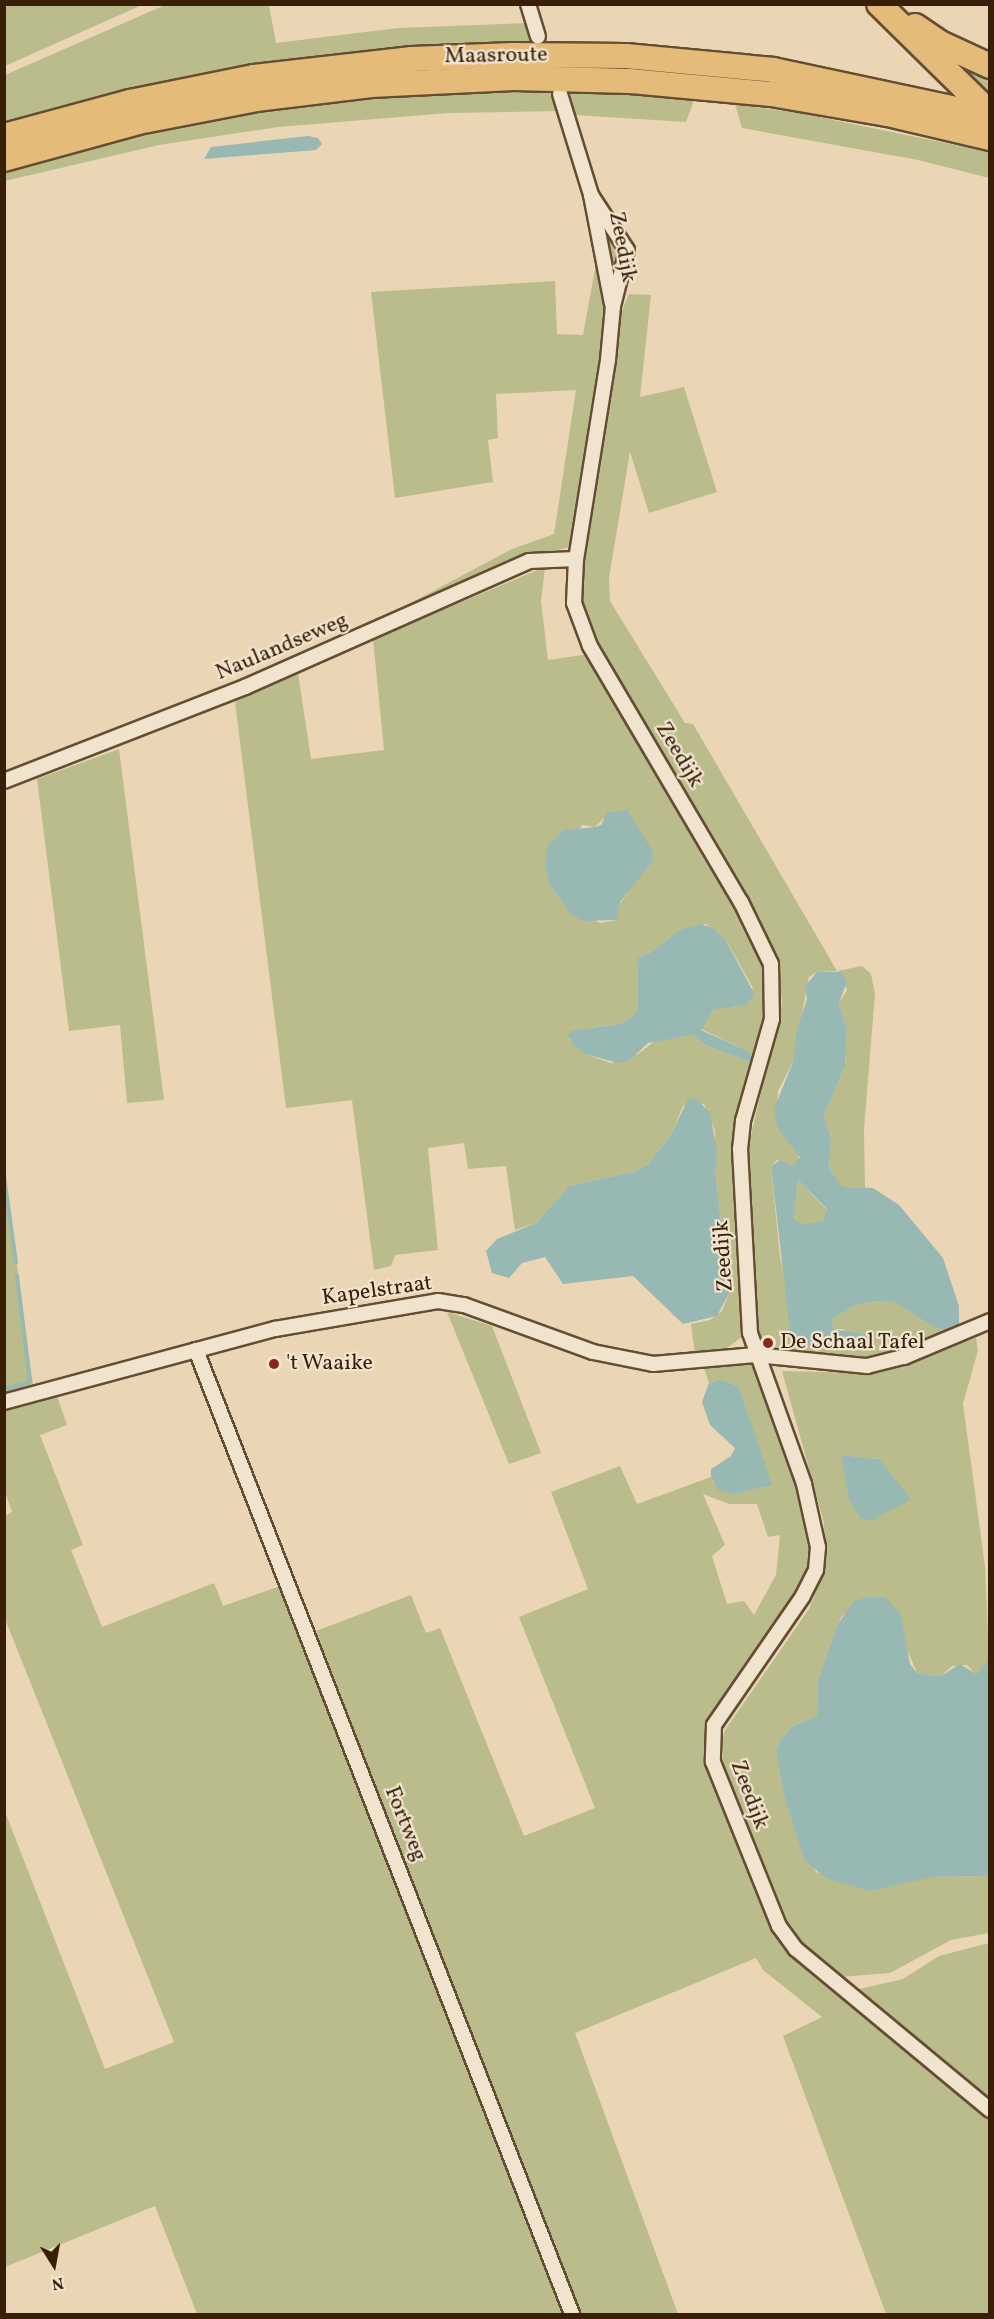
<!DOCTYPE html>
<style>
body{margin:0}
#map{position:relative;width:994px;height:2319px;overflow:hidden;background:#ead6b4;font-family:Vollkorn,serif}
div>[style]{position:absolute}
.green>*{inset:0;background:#babd8b}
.water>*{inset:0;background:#98b8b3}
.stream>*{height:4px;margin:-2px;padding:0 2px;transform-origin:2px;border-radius:2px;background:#98b8b3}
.roads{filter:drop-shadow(2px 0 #654d33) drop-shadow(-2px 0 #654d33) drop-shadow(0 2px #654d33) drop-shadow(0 -2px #654d33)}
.minor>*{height:14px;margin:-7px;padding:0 7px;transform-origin:7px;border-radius:7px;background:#f1e4ce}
.motorway>*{height:24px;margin:-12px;padding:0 12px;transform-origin:12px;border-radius:12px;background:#e5bb7a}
.dots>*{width:16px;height:16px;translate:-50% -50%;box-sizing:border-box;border:3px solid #f1e4ce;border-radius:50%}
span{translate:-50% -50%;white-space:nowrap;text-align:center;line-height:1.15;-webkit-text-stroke:4.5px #f1e4ce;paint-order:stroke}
.street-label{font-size:22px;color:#391f08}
.poi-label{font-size:22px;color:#391f08}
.left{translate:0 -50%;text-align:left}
.frame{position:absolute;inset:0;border:6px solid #391f08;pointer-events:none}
.north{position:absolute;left:24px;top:2235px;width:60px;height:60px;-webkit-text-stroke:4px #f1e4ce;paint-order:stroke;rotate:169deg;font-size:16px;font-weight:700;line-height:24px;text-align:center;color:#391f08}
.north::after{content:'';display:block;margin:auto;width:21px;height:27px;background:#391f08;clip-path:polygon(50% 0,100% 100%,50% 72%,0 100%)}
</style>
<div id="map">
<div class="green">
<div style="clip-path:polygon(5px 4px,142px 4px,142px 5px,5px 66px)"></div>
<div style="clip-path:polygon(165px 5px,269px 5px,276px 43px,398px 28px,526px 23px,532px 46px,176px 82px,5px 124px,5px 75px)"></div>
<div style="clip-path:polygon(900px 22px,989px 70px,989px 97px)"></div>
<div style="clip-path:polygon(486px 90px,551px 90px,561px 111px,448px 113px,278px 127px,159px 145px,5px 181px,5px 172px,102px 143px,262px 110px,320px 101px)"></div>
<div style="clip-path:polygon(565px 90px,618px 93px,694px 100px,686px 122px,575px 115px)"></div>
<div style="clip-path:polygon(735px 104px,804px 114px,989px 152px,989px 178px,918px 160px,742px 128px)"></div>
<div style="clip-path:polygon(604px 221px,621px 248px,617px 285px)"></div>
<div style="clip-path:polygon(597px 258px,607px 317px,570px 547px,522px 558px,407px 605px,512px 549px,554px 534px,576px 390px,496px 394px,498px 438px,488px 440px,493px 482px,395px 498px,371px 292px,555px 281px,557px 334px,583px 335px)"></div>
<div style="clip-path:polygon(629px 294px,651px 295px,640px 397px,684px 387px,717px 492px,649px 513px,630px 452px,609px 578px,610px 601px,685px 723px,693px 724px,837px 971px,862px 966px,871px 974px,875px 994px,864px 1129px,865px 1188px,841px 1187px,829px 1168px,831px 1138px,824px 1115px,845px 1066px,847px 1031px,839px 1003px,847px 990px,838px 971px,817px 972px,809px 977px,793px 1062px,778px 1091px,777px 1127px,797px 1152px,800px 1162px,793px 1166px,777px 1160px,771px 1166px,780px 1257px,800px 1344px,830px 1350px,867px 1348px,843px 1329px,833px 1329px,832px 1318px,855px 1305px,878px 1301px,896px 1303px,935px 1328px,950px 1331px,877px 1356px,863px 1360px,774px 1352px,763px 1345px,757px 1335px,747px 1152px,782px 1004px,779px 963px,587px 625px,579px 599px,577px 585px,618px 320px)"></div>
<div style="clip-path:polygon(evenodd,545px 567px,541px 601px,548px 660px,589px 654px,760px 952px,767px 970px,768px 995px,753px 1059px,748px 1051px,701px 1029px,714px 1009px,723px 1005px,737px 1007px,753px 988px,727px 942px,706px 924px,679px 930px,650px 953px,637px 957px,638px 1007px,634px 1016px,619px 1024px,590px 1028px,569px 1039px,585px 1054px,611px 1063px,638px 1054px,655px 1041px,693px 1035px,707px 1046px,750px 1062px,735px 1132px,733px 1163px,743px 1336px,723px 1351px,695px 1355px,691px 1324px,710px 1320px,722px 1311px,729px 1293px,715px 1169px,715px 1130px,704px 1104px,683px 1106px,671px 1135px,648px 1164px,636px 1171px,569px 1186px,536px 1223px,515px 1230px,506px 1166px,468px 1169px,464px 1143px,428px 1148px,438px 1250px,395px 1255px,391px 1266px,374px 1270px,352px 1100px,286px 1108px,235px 702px,298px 673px,311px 759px,384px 750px,373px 639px,545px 567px,604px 818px,629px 891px,616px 909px,617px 920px,600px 923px,562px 902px,551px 887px,582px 825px,595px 827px,604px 818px)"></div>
<div style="clip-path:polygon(119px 749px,164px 1100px,127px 1103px,120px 1025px,69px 1031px,37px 779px)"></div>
<div style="clip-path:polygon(4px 1167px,33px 1386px,5px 1394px,4px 1394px)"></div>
<div style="clip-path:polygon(798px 1180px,827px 1210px,823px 1221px,804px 1224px,794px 1219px)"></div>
<div style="clip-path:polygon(447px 1312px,492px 1326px,541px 1453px,509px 1464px)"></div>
<div style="clip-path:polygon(evenodd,976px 1338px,978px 1350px,963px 1404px,985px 1566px,989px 1659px,984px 1669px,975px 1674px,967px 1665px,952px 1666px,941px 1676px,917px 1673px,885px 1597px,872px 1596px,842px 1616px,837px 1625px,818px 1680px,817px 1716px,793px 1726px,780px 1740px,776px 1752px,784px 1795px,816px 1872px,860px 1888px,933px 1877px,989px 1876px,989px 1933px,951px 1940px,890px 1973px,840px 1977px,807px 1950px,785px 1921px,723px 1763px,721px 1745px,725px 1730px,809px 1609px,825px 1567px,824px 1523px,782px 1371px,867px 1373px,976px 1338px,841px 1455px,879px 1459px,904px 1501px,879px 1517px,841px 1455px)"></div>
<div style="clip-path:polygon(evenodd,748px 1363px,757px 1367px,810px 1523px,813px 1570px,711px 1726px,737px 1836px,777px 1938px,989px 2118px,989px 2314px,886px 2314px,783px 2036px,822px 2017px,763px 1970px,756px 1958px,575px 2033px,678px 2314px,581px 2314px,316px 1631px,411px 1595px,426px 1633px,440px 1628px,524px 1836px,595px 1808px,519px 1617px,588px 1589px,551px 1492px,620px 1466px,637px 1504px,711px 1477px,714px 1484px,771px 1485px,739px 1387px,722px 1379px,709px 1383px,704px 1368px,748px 1363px,703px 1494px,729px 1504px,757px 1504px,768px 1537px,780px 1535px,776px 1575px,754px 1615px,744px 1601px,727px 1604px,712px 1556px,725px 1545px,703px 1494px)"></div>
<div style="clip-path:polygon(57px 1396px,67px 1425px,40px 1435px,83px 1545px,71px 1550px,102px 1627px,214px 1583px,223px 1606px,283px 1585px,564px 2314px,197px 2314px,155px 2206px,5px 2267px,4px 1809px,105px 2069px,174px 2042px,5px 1619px,5px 1516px,12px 1512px,5px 1492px,5px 1410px)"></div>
<div style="clip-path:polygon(989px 1943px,989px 2101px,855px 1990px,903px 1979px,939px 1956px)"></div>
</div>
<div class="water">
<div style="clip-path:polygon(308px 136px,318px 138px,322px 144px,316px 150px,204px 159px,211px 147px)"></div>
<div style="clip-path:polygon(627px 810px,652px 850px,653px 861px,620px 902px,617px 920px,582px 921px,570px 913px,551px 887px,545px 865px,548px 845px,564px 830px,595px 827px,601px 825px,607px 813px)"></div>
<div style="clip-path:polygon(700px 924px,713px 928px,726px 941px,754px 993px,747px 1005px,714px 1009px,701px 1030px,748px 1051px,753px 1059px,750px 1062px,707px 1046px,693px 1035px,648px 1043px,630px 1060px,618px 1063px,585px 1054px,572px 1043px,568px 1035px,571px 1031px,619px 1024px,634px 1016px,638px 1007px,637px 957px,650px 953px,679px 930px)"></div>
<div style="clip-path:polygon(evenodd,817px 972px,841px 972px,847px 982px,839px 1003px,847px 1031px,845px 1066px,824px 1115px,831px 1138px,829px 1168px,842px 1187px,873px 1188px,899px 1205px,943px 1258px,959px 1306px,959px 1326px,950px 1331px,935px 1328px,896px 1303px,878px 1301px,855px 1305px,832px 1319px,833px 1329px,864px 1334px,868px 1339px,867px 1348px,830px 1350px,800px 1344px,790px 1331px,771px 1166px,780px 1160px,793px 1166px,800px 1158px,777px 1127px,774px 1109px,793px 1062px,797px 1030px,807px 999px,805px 986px,817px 972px,798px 1180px,827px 1209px,823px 1221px,804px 1224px,794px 1219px,798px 1180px)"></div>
<div style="clip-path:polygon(696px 1098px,710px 1113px,717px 1151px,715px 1169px,729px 1293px,717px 1316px,683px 1324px,633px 1276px,563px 1284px,545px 1257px,522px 1263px,509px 1278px,492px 1273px,486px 1251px,497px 1239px,536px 1223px,569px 1186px,636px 1171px,648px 1164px,671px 1135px,688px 1099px)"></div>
<div style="clip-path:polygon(722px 1379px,739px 1387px,772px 1485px,733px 1494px,718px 1490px,711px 1477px,711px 1469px,731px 1456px,735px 1448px,710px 1425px,702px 1402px,709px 1383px)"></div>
<div style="clip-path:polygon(841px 1455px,879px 1459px,911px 1499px,873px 1520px,861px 1519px,849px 1500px)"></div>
<div style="clip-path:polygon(872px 1596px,885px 1597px,901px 1615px,910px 1664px,917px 1673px,941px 1676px,960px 1664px,976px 1674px,989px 1659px,989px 1876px,933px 1877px,870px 1891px,825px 1878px,804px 1859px,784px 1795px,776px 1752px,780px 1740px,793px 1726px,817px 1716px,818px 1680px,837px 1625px,854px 1601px)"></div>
</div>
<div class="stream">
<div style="left:4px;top:1176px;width:87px;rotate:82.1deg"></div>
<div style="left:4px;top:1389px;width:27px;rotate:-15deg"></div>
<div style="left:30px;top:1382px;width:107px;rotate:-97deg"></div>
</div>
<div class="roads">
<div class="minor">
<div style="left:528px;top:4px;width:34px;rotate:73deg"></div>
<div style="left:560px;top:94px;width:106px;rotate:72.9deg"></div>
<div style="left:591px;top:195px;width:111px;rotate:79.1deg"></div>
<div style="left:591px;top:195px;width:66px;rotate:56.8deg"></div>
<div style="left:627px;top:250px;width:58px;rotate:104deg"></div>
<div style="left:613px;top:306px;width:54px;rotate:95.3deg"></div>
<div style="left:608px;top:360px;width:202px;rotate:99.1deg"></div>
<div style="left:576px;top:559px;width:44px;rotate:92.6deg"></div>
<div style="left:574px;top:603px;width:46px;rotate:69.6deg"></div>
<div style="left:590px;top:646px;width:297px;rotate:59.5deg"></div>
<div style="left:741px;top:902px;width:69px;rotate:64.2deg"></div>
<div style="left:771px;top:964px;width:55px;rotate:89deg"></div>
<div style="left:772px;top:1019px;width:106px;rotate:105.9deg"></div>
<div style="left:743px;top:1121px;width:28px;rotate:96deg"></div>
<div style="left:740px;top:1149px;width:184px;rotate:86.9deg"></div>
<div style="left:750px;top:1333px;width:160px;rotate:70.3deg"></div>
<div style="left:804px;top:1484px;width:65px;rotate:77.5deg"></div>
<div style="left:818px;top:1547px;width:23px;rotate:95deg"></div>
<div style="left:816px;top:1570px;width:29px;rotate:117deg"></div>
<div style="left:803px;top:1596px;width:157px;rotate:124.6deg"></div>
<div style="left:714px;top:1725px;width:37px;rotate:92deg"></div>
<div style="left:713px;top:1762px;width:177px;rotate:68.1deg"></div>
<div style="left:779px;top:1926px;width:29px;rotate:54deg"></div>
<div style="left:796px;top:1949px;width:252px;rotate:39.7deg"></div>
<div style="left:4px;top:781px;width:259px;rotate:-21.3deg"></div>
<div style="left:245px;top:687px;width:311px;rotate:-23.9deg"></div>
<div style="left:529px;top:561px;width:47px;rotate:-2.4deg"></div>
<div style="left:196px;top:1350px;width:1035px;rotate:68.69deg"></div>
<div style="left:4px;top:1402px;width:281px;rotate:-15.1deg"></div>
<div style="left:275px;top:1329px;width:165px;rotate:-9.7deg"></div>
<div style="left:438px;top:1301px;width:26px;rotate:9deg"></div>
<div style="left:464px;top:1305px;width:137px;rotate:20deg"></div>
<div style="left:593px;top:1352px;width:61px;rotate:11.3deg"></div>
<div style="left:653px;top:1364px;width:103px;rotate:-5deg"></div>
<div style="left:756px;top:1355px;width:112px;rotate:5.7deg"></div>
<div style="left:867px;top:1366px;width:38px;rotate:-14deg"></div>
<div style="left:904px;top:1357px;width:93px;rotate:-22.7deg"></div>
</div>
<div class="motorway">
<div style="left:879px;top:4px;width:156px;rotate:44.5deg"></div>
<div style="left:915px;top:26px;width:32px;rotate:34deg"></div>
<div style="left:942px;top:44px;width:53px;rotate:24.6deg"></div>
<div style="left:4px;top:136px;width:131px;rotate:-15.1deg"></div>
<div style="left:130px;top:102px;width:126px;rotate:-11.4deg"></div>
<div style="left:254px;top:77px;width:159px;rotate:-6.5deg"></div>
<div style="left:412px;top:59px;width:101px;rotate:-2.3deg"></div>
<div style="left:513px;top:55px;width:113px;rotate:0.5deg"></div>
<div style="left:626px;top:56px;width:148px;rotate:5.4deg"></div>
<div style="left:773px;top:70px;width:222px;rotate:12deg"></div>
<div style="left:4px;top:159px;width:139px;rotate:-15.4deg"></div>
<div style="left:138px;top:122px;width:120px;rotate:-11deg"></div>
<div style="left:256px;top:99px;width:116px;rotate:-6.9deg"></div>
<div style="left:371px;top:85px;width:143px;rotate:-2.8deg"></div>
<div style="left:514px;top:78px;width:116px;rotate:1.5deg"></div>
<div style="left:630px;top:81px;width:142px;rotate:5.3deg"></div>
<div style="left:771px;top:94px;width:119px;rotate:9.7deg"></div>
<div style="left:888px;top:114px;width:105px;rotate:13.2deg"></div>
</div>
</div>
<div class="dots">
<div style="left:768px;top:1343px;background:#8f2418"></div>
<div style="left:274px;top:1364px;background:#8f2418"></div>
</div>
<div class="street-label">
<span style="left:496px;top:56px;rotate:-1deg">Maasroute</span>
<span style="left:622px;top:247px;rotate:79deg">Zeedijk</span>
<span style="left:282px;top:647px;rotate:-23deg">Naulandseweg</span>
<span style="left:679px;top:755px;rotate:59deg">Zeedijk</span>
<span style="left:724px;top:1256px;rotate:-94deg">Zeedijk</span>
<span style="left:377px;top:1291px;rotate:-8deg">Kapelstraat</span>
<span style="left:749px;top:1795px;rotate:69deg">Zeedijk</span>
<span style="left:405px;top:1824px;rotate:68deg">Fortweg</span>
</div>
<div class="poi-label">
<span class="left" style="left:780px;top:1343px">De Schaal Tafel</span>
<span class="left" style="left:286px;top:1364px">'t Waaike</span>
</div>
<div class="frame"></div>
<div class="north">N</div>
</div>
